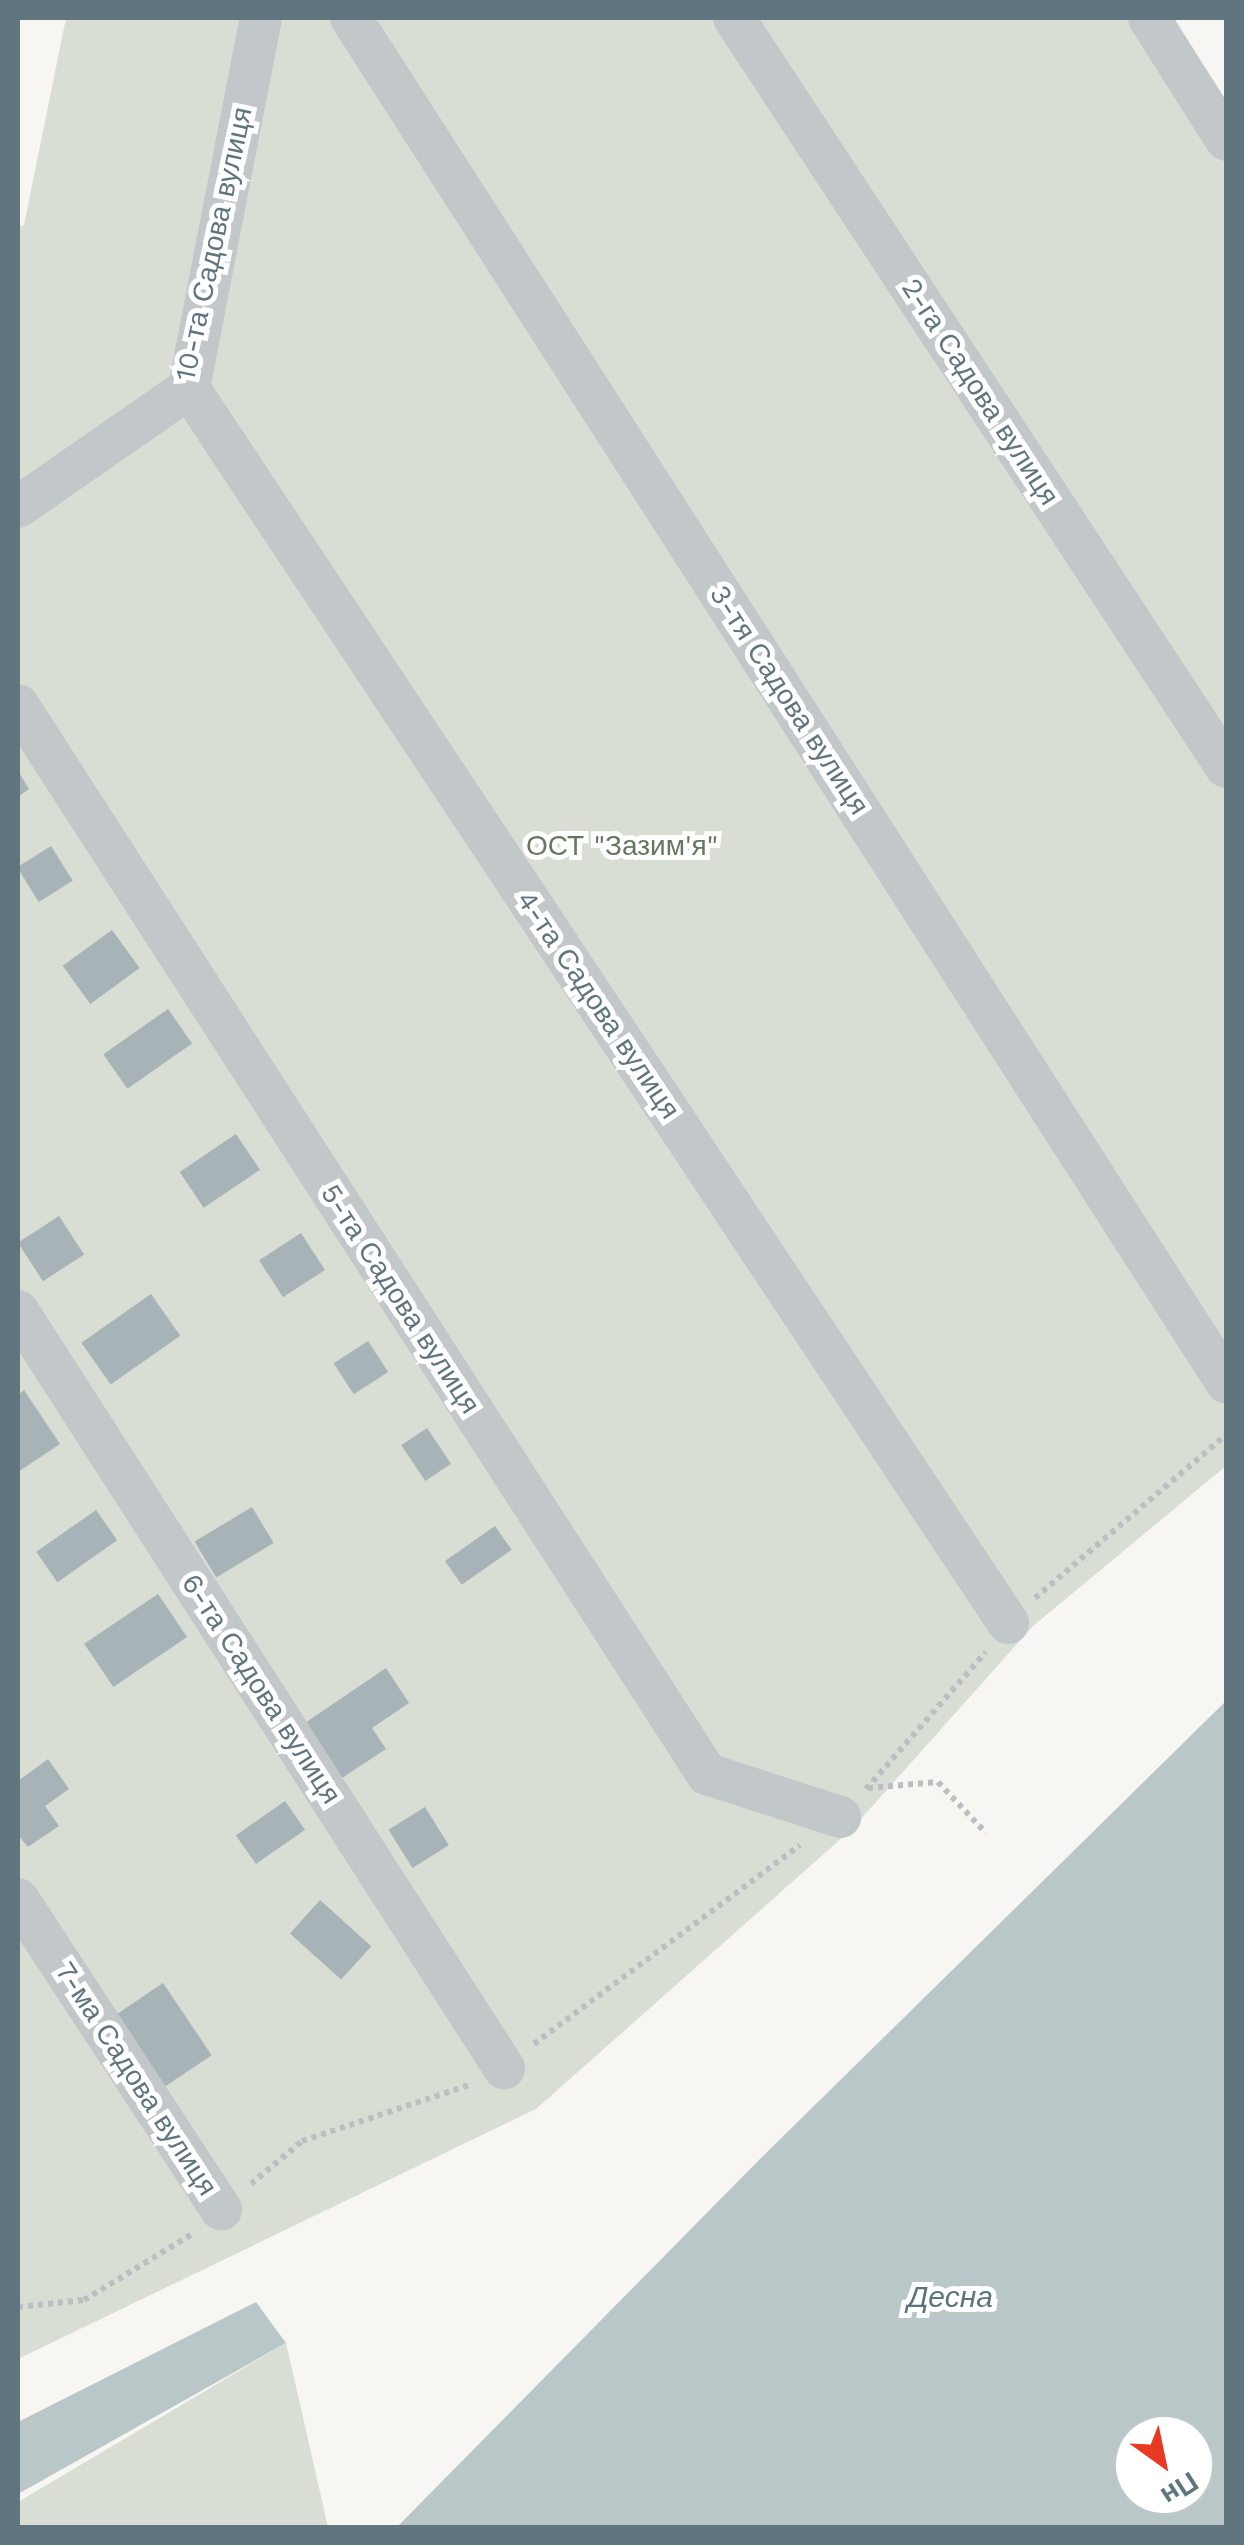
<!DOCTYPE html>
<meta charset="utf-8">
<style>
body{margin:0}
#map{position:relative;width:1244px;height:2545px;overflow:hidden;background:#f7f6f3;font-family:"Work Sans",sans-serif}
div>[style]{position:absolute}
.green>*{inset:0;background:#d9ded4}
.water>*{inset:0;background:#b9c7c9}
.building>*{inset:0;background:#a8b3b7;transform-origin:0 0}
.path>*{height:6px;margin-top:-3px;transform-origin:0;background:repeating-linear-gradient(90deg,#bcbfc1 0 5px,transparent 0 10px)}
.street>*{height:42px;margin:-21px;padding:0 21px;transform-origin:21px;border-radius:21px;background:#c2c7c9}
span{translate:-50% -50%;white-space:nowrap;text-align:center;line-height:1.15;-webkit-text-stroke:10px #fff;paint-order:stroke}
.street-label{font-size:28px;color:#61757f}
.park-label{font-size:28px;color:#667760}
.water-label{font-size:30px;color:#5b767a;font-style:italic}
.frame{position:absolute;inset:0;border:20px solid #61757f;pointer-events:none}
.north{position:absolute;left:1114px;top:2415px;width:100px;height:100px;box-sizing:border-box;background:#fff;border:2px solid #c0c8cc;border-radius:50%;rotate:147deg;font-size:28px;font-weight:700;line-height:40px;text-align:center;color:#61757f}
.north::after{content:'';display:block;margin:auto;width:35px;height:45px;background:#e83a22;clip-path:polygon(50% 0,100% 100%,50% 72%,0 100%)}
</style>
<div id="map">
<div class="green">
<div style="clip-path:polygon(66px 18px,1166px 18px,1226px 112px,1226px 1466px,1033px 1626px,852px 1829px,536px 2109px,18px 2359px,18px 226px,24px 225px)"></div>
<div style="clip-path:polygon(286px 2343px,328px 2527px,18px 2527px,18px 2502px)"></div>
</div>
<div class="water">
<div style="clip-path:polygon(evenodd,1226px 1701px,1226px 2527px,397px 2527px,760px 2159px,1226px 1701px,1134px 2435px,1194px 2435px,1194px 2495px,1134px 2495px,1134px 2435px)"></div>
<div style="clip-path:polygon(256px 2302px,286px 2343px,18px 2494px,18px 2422px)"></div>
</div>
<div class="building">
<div style="clip-path:polygon(18px 771px,29px 789px,18px 797px)"></div>
<div style="left:51px;top:846px;width:41px;height:40px;rotate:58deg"></div>
<div style="left:112px;top:930px;width:47px;height:61px;rotate:54deg"></div>
<div style="left:168px;top:1009px;width:42px;height:79px;rotate:55deg"></div>
<div style="left:236px;top:1134px;width:43px;height:68px;rotate:56deg"></div>
<div style="left:59px;top:1216px;width:46px;height:49px;rotate:57deg"></div>
<div style="left:301px;top:1233px;width:44px;height:50px;rotate:57deg"></div>
<div style="left:151px;top:1294px;width:51px;height:85px;rotate:55deg"></div>
<div style="left:368px;top:1341px;width:37px;height:41px;rotate:57deg"></div>
<div style="clip-path:polygon(24px 1390px,60px 1444px,18px 1472px,18px 1395px)"></div>
<div style="left:427px;top:1428px;width:43px;height:31px;rotate:56deg"></div>
<div style="left:252px;top:1507px;width:42px;height:67px;rotate:59deg"></div>
<div style="left:96px;top:1510px;width:37px;height:73px;rotate:55deg"></div>
<div style="left:495px;top:1526px;width:29px;height:61px;rotate:55deg"></div>
<div style="left:158px;top:1594px;width:52px;height:89px;rotate:56deg"></div>
<div style="clip-path:polygon(386px 1668px,409px 1703px,372px 1728px,386px 1749px,342px 1778px,305px 1723px)"></div>
<div style="clip-path:polygon(48px 1759px,69px 1789px,45px 1806px,59px 1826px,28px 1847px,18px 1835px,18px 1781px)"></div>
<div style="left:285px;top:1801px;width:35px;height:60px;rotate:55deg"></div>
<div style="left:425px;top:1807px;width:45px;height:43px;rotate:58deg"></div>
<div style="left:320px;top:1900px;width:69px;height:45px;rotate:42deg"></div>
<div style="left:163px;top:1983px;width:87px;height:63px;rotate:56deg"></div>
</div>
<div class="path">
<div style="left:1035px;top:1598px;width:251px;rotate:-40.5deg"></div>
<div style="left:868px;top:1788px;width:70px;rotate:-4.9deg"></div>
<div style="left:938px;top:1782px;width:70px;rotate:46.7deg"></div>
<div style="left:866px;top:1789px;width:182px;rotate:-48.8deg"></div>
<div style="left:534px;top:2044px;width:332px;rotate:-36.8deg"></div>
<div style="left:251px;top:2184px;width:67px;rotate:-40.1deg"></div>
<div style="left:302px;top:2141px;width:176px;rotate:-18.5deg"></div>
<div style="left:18px;top:2307px;width:66px;rotate:-6.1deg"></div>
<div style="left:84px;top:2300px;width:127px;rotate:-31.4deg"></div>
</div>
<div class="street">
<div style="left:351px;top:18px;width:1621px;rotate:57.32deg"></div>
<div style="left:734px;top:18px;width:896px;rotate:56.7deg"></div>
<div style="left:1149px;top:18px;width:144px;rotate:57.7deg"></div>
<div style="left:189px;top:388px;width:1482px;rotate:56.45deg"></div>
<div style="left:18px;top:507px;width:208px;rotate:-34.8deg"></div>
<div style="left:189px;top:388px;width:377px;rotate:-79deg"></div>
<div style="left:18px;top:705px;width:1272px;rotate:57.2deg"></div>
<div style="left:707px;top:1774px;width:140px;rotate:17.9deg"></div>
<div style="left:18px;top:1311px;width:900px;rotate:57.3deg"></div>
<div style="left:18px;top:1899px;width:371px;rotate:56.8deg"></div>
</div>
<div class="street-label">
<span style="left:214px;top:244px;rotate:-78deg">10-та Садова вулиця</span>
<span style="left:980px;top:392px;rotate:57deg">2-га Садова вулиця</span>
<span style="left:789px;top:700px;rotate:57deg">3-тя Садова вулиця</span>
<span style="left:598px;top:1005px;rotate:56deg">4-та Садова вулиця</span>
<span style="left:400px;top:1299px;rotate:57deg">5-та Садова вулиця</span>
<span style="left:261px;top:1689px;rotate:57deg">6-та Садова вулиця</span>
<span style="left:136px;top:2079px;rotate:57deg">7-ма Садова вулиця</span>
</div>
<div class="park-label">
<span style="left:622px;top:846px">ОСТ "Зазим'я"</span>
</div>
<div class="water-label">
<span style="left:950px;top:2297px">Десна</span>
</div>
<div class="frame"></div>
<div class="north">Пн</div>
</div>
